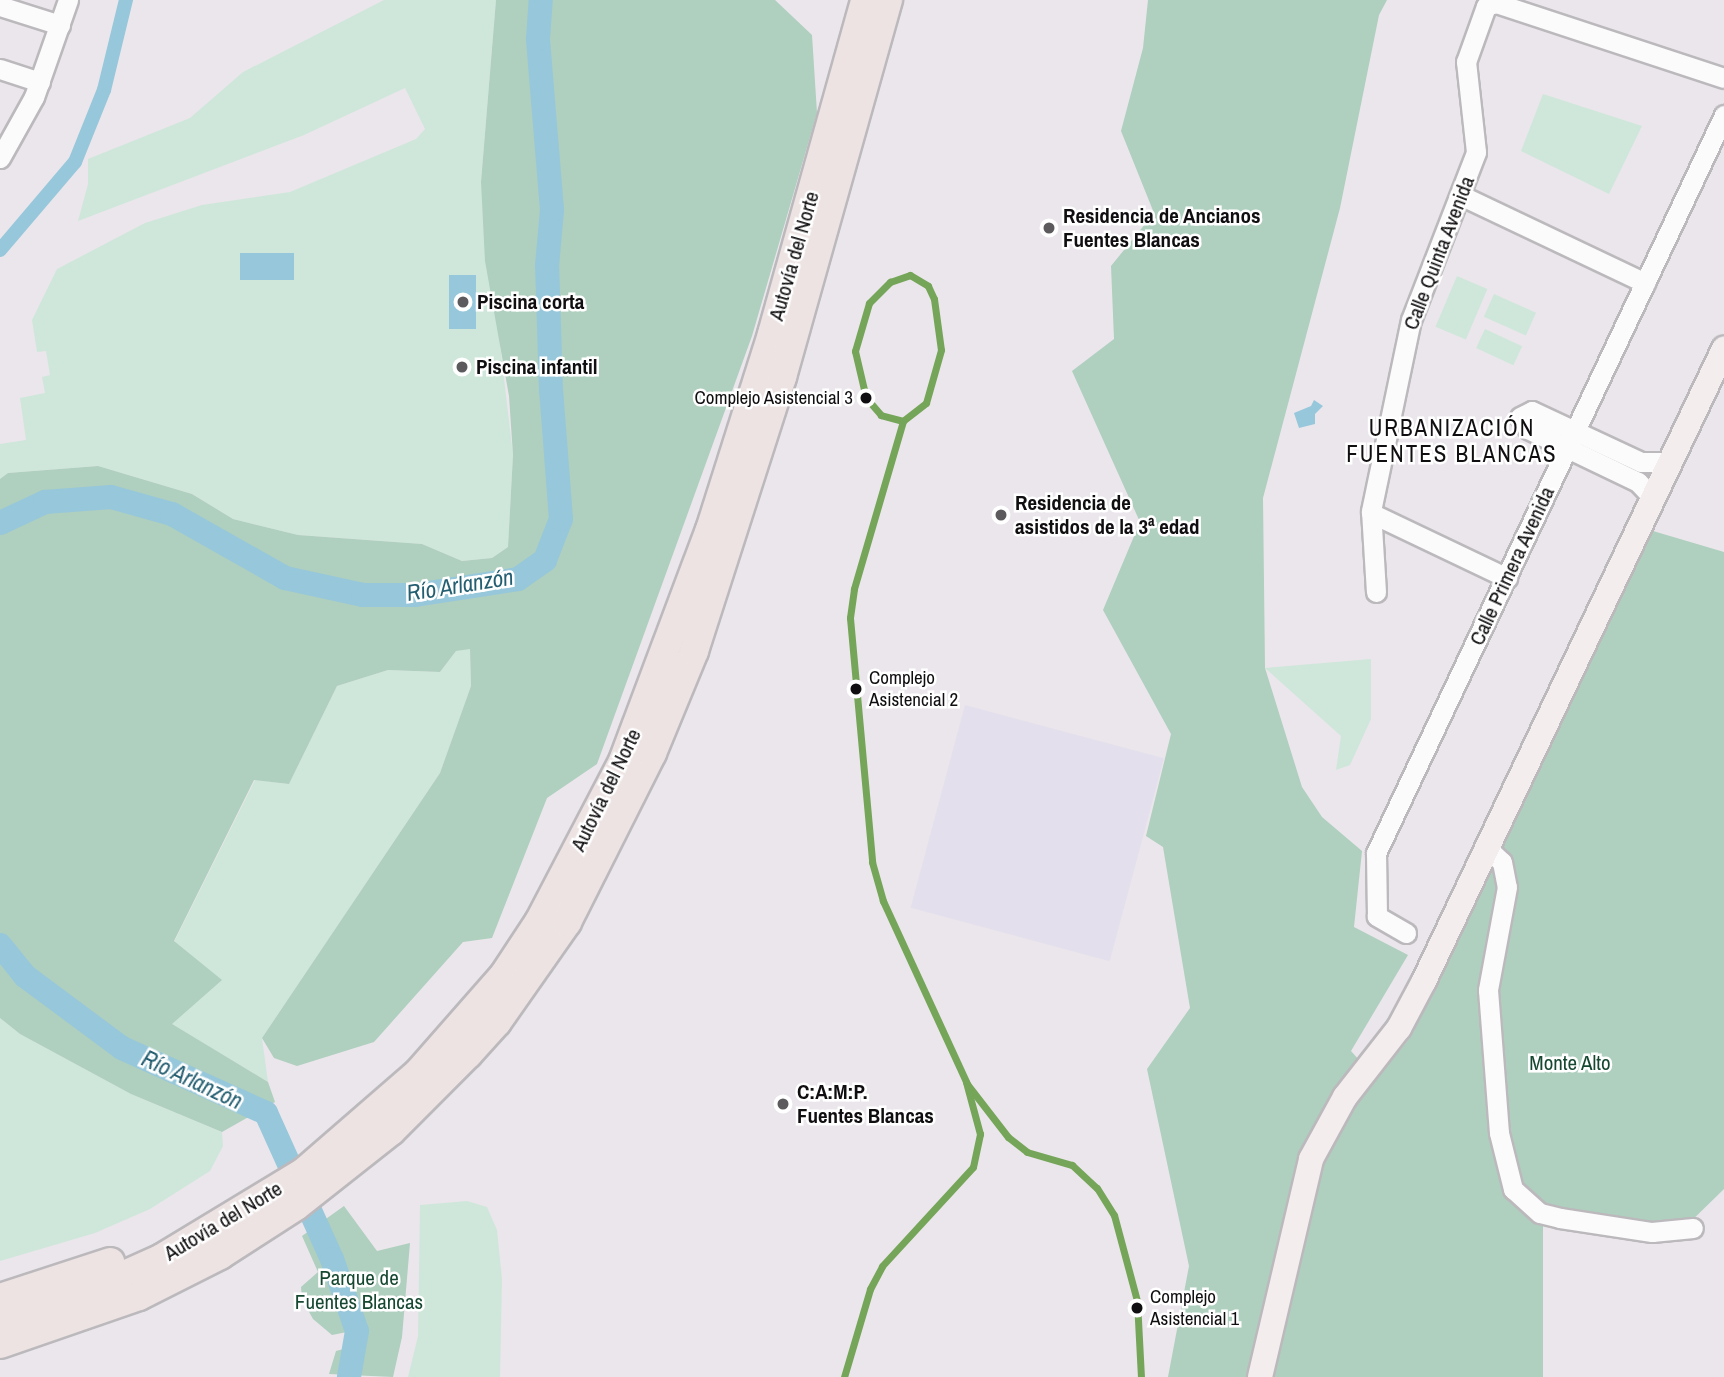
<!DOCTYPE html>
<meta charset="utf-8">
<style>
body{margin:0}
#map{position:relative;width:1724px;height:1377px;overflow:hidden;background:#eae6eb;font-family:"Archivo Narrow",sans-serif}
div>[style]{position:absolute}
.education>*{inset:0;background:#e4dfed;transform-origin:0 0}
.green>*{inset:0;background:#cfe7da;transform-origin:0 0}
.forest>*{inset:0;background:#afcfbf}
.water>*{inset:0;background:#96c7db;transform-origin:0 0}
.canal>*{height:14px;margin:-7px;padding:0 7px;transform-origin:7px;border-radius:7px;background:#96c7db}
.river>*{height:24px;margin:-12px;padding:0 12px;transform-origin:12px;border-radius:12px;background:#96c7db}
.roads{filter:drop-shadow(2px 0 #bcb9bd) drop-shadow(-2px 0 #bcb9bd) drop-shadow(0 2px #bcb9bd) drop-shadow(0 -2px #bcb9bd)}
.minor>*{height:19px;margin:-9.5px;padding:0 9.5px;transform-origin:9.5px;border-radius:9.5px;background:#fcfbfc}
.major>*{height:24px;margin:-12px;padding:0 12px;transform-origin:12px;border-radius:12px;background:#f3edee}
.highway>*{height:28px;margin:-14px;padding:0 14px;transform-origin:14px;border-radius:14px;background:#ede3e3}
.bus-1>*{height:7px;margin:-3.5px;padding:0 3.5px;transform-origin:3.5px;border-radius:3.5px;background:#75a558}
.dots>*{width:19px;height:19px;translate:-50% -50%;box-sizing:border-box;border:4px solid #fff;border-radius:50%}
span{translate:-50% -50%;white-space:nowrap;text-align:center;line-height:1.15;-webkit-text-stroke:5px #fff;paint-order:stroke}
.bus-label{font-size:19px;color:#100e10}
.right{translate:-100% -50%;text-align:right}
.left{translate:0 -50%;text-align:left}
.poi-label{font-size:21px;color:#100e10;font-weight:700}
.street-label{font-size:21px;color:#100e10}
.park-label{font-size:21px;color:#164831}
.neighbourhood-label{font-size:23px;color:#100e10;letter-spacing:2px}
.water-label{font-size:23px;color:#245e71;font-style:italic}
</style>
<div id="map">
<div class="education">
<div style="left:965px;top:705px;width:206px;height:210px;rotate:15deg"></div>
</div>
<div class="green">
<div style="clip-path:polygon(384px 0,496px 0,481px 182px,513px 455px,508px 547px,492px 558px,462px 561px,422px 544px,298px 535px,233px 519px,192px 494px,98px 466px,8px 473px,0 479px,0 444px,26px 440px,20px 398px,45px 393px,42px 377px,50px 375px,46px 351px,37px 352px,32px 320px,57px 269px,145px 223px,202px 205px,290px 192px,416px 139px,425px 129px,405px 88px,304px 135px,78px 221px,88px 184px,88px 159px,190px 118px,243px 72px)"></div>
<div style="clip-path:polygon(1543px 94px,1642px 126px,1609px 194px,1521px 151px)"></div>
<div style="left:1457px;top:276px;width:33px;height:55px;rotate:23deg"></div>
<div style="left:1494px;top:294px;width:46px;height:25px;rotate:24deg"></div>
<div style="left:1485px;top:329px;width:41px;height:21px;rotate:25deg"></div>
<div style="clip-path:polygon(470px 648px,471px 686px,440px 773px,262px 1038px,268px 1082px,171px 1024px,221px 980px,174px 942px,255px 780px,289px 784px,337px 686px,388px 670px,440px 672px,456px 651px)"></div>
<div style="clip-path:polygon(1371px 659px,1371px 719px,1350px 765px,1336px 770px,1341px 736px,1265px 668px)"></div>
<div style="clip-path:polygon(0 1018px,20px 1034px,131px 1094px,222px 1132px,223px 1146px,210px 1171px,150px 1209px,95px 1233px,0 1261px)"></div>
<div style="clip-path:polygon(467px 1201px,487px 1207px,497px 1230px,502px 1279px,500px 1377px,408px 1377px,418px 1336px,420px 1205px)"></div>
</div>
<div class="forest">
<div style="clip-path:polygon(496px 0,775px 0,812px 35px,817px 113px,752px 336px,597px 764px,547px 798px,492px 938px,463px 942px,374px 1042px,297px 1066px,274px 1058px,262px 1038px,440px 773px,471px 686px,470px 649px,456px 651px,440px 672px,388px 670px,337px 686px,289px 784px,254px 780px,174px 941px,222px 980px,172px 1024px,268px 1082px,275px 1102px,222px 1132px,131px 1094px,20px 1034px,0 1018px,0 479px,8px 473px,98px 466px,192px 494px,233px 519px,298px 535px,422px 544px,462px 561px,492px 558px,508px 547px,513px 455px,509px 396px,485px 261px,481px 182px)"></div>
<div style="clip-path:polygon(1148px 0,1387px 0,1379px 15px,1340px 208px,1263px 498px,1265px 668px,1302px 787px,1322px 817px,1362px 851px,1354px 927px,1408px 955px,1351px 1051px,1376px 1079px,1409px 1039px,1653px 531px,1724px 552px,1724px 1189px,1683px 1229px,1543px 1217px,1543px 1377px,1168px 1377px,1189px 1266px,1147px 1069px,1190px 1008px,1163px 847px,1146px 836px,1171px 734px,1103px 610px,1140px 522px,1072px 371px,1114px 339px,1111px 266px,1154px 213px,1121px 131px,1143px 48px)"></div>
<div style="clip-path:polygon(344px 1206px,377px 1251px,410px 1243px,402px 1337px,393px 1377px,329px 1374px,336px 1351px,351px 1347px,347px 1332px,332px 1335px,313px 1319px,302px 1299px,301px 1287px,318px 1272px,302px 1236px)"></div>
</div>
<div class="water">
<div style="left:294px;top:253px;width:27px;height:54px;rotate:90deg"></div>
<div style="left:449px;top:275px;width:27px;height:54px"></div>
<div style="clip-path:polygon(1314px 400px,1323px 406px,1315px 414px,1315px 424px,1299px 428px,1294px 413px,1311px 406px)"></div>
</div>
<div class="canal">
<div style="left:0;top:250px;width:116px;rotate:-49.6deg"></div>
<div style="left:75px;top:162px;width:78px;rotate:-68.1deg"></div>
<div style="left:104px;top:90px;width:93px;rotate:-76.3deg"></div>
</div>
<div class="river">
<div style="left:0;top:523px;width:50px;rotate:-25deg"></div>
<div style="left:45px;top:502px;width:66px;rotate:-4.3deg"></div>
<div style="left:111px;top:497px;width:63px;rotate:15.6deg"></div>
<div style="left:172px;top:514px;width:130px;rotate:29.5deg"></div>
<div style="left:285px;top:578px;width:80px;rotate:12.3deg"></div>
<div style="left:363px;top:595px;width:52px"></div>
<div style="left:415px;top:595px;width:104px;rotate:-8.8deg"></div>
<div style="left:518px;top:579px;width:33px;rotate:-35deg"></div>
<div style="left:545px;top:560px;width:44px;rotate:-68.7deg"></div>
<div style="left:561px;top:519px;width:129px;rotate:-94.4deg"></div>
<div style="left:551px;top:390px;width:124px;rotate:-91.8deg"></div>
<div style="left:547px;top:266px;width:56px;rotate:-84.9deg"></div>
<div style="left:552px;top:210px;width:172px;rotate:-94.7deg"></div>
<div style="left:538px;top:39px;width:39px;rotate:-86deg"></div>
<div style="left:0;top:945px;width:40px;rotate:51deg"></div>
<div style="left:25px;top:976px;width:121px;rotate:36.6deg"></div>
<div style="left:122px;top:1048px;width:158px;rotate:24.3deg"></div>
<div style="left:266px;top:1113px;width:160px;rotate:65.7deg"></div>
<div style="left:332px;top:1259px;width:76px;rotate:70.9deg"></div>
<div style="left:357px;top:1331px;width:47px;rotate:99.9deg"></div>
</div>
<div class="roads">
<div class="minor">
<div style="left:0;top:6px;width:63px;rotate:17.6deg"></div>
<div style="left:0;top:69px;width:42px;rotate:18deg"></div>
<div style="left:0;top:158px;width:70px;rotate:-60.9deg"></div>
<div style="left:34px;top:97px;width:103px;rotate:-70.7deg"></div>
<div style="left:1460px;top:195px;width:205px;rotate:25.4deg"></div>
<div style="left:1653px;top:498px;width:22px;rotate:-133deg"></div>
<div style="left:1638px;top:482px;width:122px;rotate:-154.3deg"></div>
<div style="left:1528px;top:429px;width:14px;rotate:-124deg"></div>
<div style="left:1520px;top:417px;width:13px;rotate:-27deg"></div>
<div style="left:1532px;top:411px;width:120px;rotate:25.1deg"></div>
<div style="left:1641px;top:462px;width:30px"></div>
<div style="left:1371px;top:513px;width:151px;rotate:25.5deg"></div>
<div style="left:1376px;top:592px;width:81px;rotate:-93.5deg"></div>
<div style="left:1371px;top:511px;width:195px;rotate:-78.2deg"></div>
<div style="left:1411px;top:320px;width:180px;rotate:-68.8deg"></div>
<div style="left:1476px;top:152px;width:91px;rotate:-96.3deg"></div>
<div style="left:1466px;top:62px;width:59px;rotate:-70.3deg"></div>
<div style="left:1486px;top:6px;width:10px;rotate:-17deg"></div>
<div style="left:1496px;top:3px;width:240px;rotate:18.2deg"></div>
<div style="left:1488px;top:849px;width:19px;rotate:43deg"></div>
<div style="left:1502px;top:862px;width:25px;rotate:79deg"></div>
<div style="left:1507px;top:887px;width:105px;rotate:100.5deg"></div>
<div style="left:1488px;top:990px;width:143px;rotate:85.6deg"></div>
<div style="left:1499px;top:1133px;width:58px;rotate:76deg"></div>
<div style="left:1513px;top:1189px;width:36px;rotate:42deg"></div>
<div style="left:1540px;top:1213px;width:21px;rotate:14deg"></div>
<div style="left:1560px;top:1218px;width:93px;rotate:8.7deg"></div>
<div style="left:1652px;top:1232px;width:41px;rotate:-5.6deg"></div>
<div style="left:1406px;top:933px;width:34px;rotate:-150deg"></div>
<div style="left:1377px;top:916px;width:63px;rotate:-90.9deg"></div>
<div style="left:1376px;top:853px;width:816px;rotate:-64.75deg"></div>
</div>
<div class="major">
<div style="left:1260px;top:1377px;width:224px;rotate:-76.8deg"></div>
<div style="left:1311px;top:1159px;width:71px;rotate:-61.3deg"></div>
<div style="left:1345px;top:1097px;width:88px;rotate:-52deg"></div>
<div style="left:1399px;top:1028px;width:53px;rotate:-62deg"></div>
<div style="left:1424px;top:981px;width:700px;rotate:-64.61deg"></div>
</div>
<div class="highway">
<div style="left:0;top:1298px;width:116px;rotate:-18.1deg"></div>
<div style="left:0;top:1319px;width:86px;rotate:-17deg"></div>
<div style="left:82px;top:1294px;width:88px;rotate:-24.2deg"></div>
<div style="left:162px;top:1258px;width:166px;rotate:-31.2deg"></div>
<div style="left:304px;top:1172px;width:151px;rotate:-41deg"></div>
<div style="left:418px;top:1073px;width:130px;rotate:-48.7deg"></div>
<div style="left:504px;top:975px;width:64px;rotate:-56.6deg"></div>
<div style="left:539px;top:922px;width:182px;rotate:-62.4deg"></div>
<div style="left:623px;top:761px;width:247px;rotate:-69.4deg"></div>
<div style="left:710px;top:530px;width:206px;rotate:-72.4deg"></div>
<div style="left:772px;top:334px;width:347px;rotate:-74.4deg"></div>
<div style="left:0;top:1344px;width:147px;rotate:-19.1deg"></div>
<div style="left:139px;top:1296px;width:91px;rotate:-26.8deg"></div>
<div style="left:220px;top:1255px;width:90px;rotate:-32.8deg"></div>
<div style="left:296px;top:1206px;width:121px;rotate:-38.3deg"></div>
<div style="left:391px;top:1131px;width:109px;rotate:-45deg"></div>
<div style="left:468px;top:1054px;width:43px;rotate:-47.8deg"></div>
<div style="left:497px;top:1022px;width:122px;rotate:-55deg"></div>
<div style="left:567px;top:922px;width:189px;rotate:-63.3deg"></div>
<div style="left:652px;top:753px;width:110px;rotate:-67.6deg"></div>
<div style="left:694px;top:651px;width:288px;rotate:-72.2deg"></div>
<div style="left:782px;top:377px;width:392px;rotate:-74.3deg"></div>
</div>
</div>
<div class="bus-1">
<div style="left:910px;top:275px;width:21px;rotate:31deg"></div>
<div style="left:928px;top:286px;width:14px;rotate:65deg"></div>
<div style="left:934px;top:299px;width:51px;rotate:82.2deg"></div>
<div style="left:941px;top:350px;width:55px;rotate:105.8deg"></div>
<div style="left:926px;top:403px;width:29px;rotate:142deg"></div>
<div style="left:903px;top:421px;width:23px;rotate:-165deg"></div>
<div style="left:881px;top:415px;width:23px;rotate:-131deg"></div>
<div style="left:866px;top:398px;width:48px;rotate:-103.2deg"></div>
<div style="left:855px;top:351px;width:50px;rotate:-73.7deg"></div>
<div style="left:869px;top:303px;width:30px;rotate:-45deg"></div>
<div style="left:890px;top:282px;width:21px;rotate:-19deg"></div>
<div style="left:903px;top:421px;width:175px;rotate:106.3deg"></div>
<div style="left:854px;top:589px;width:29px;rotate:98deg"></div>
<div style="left:850px;top:618px;width:245px;rotate:84.8deg"></div>
<div style="left:872px;top:862px;width:41px;rotate:74.2deg"></div>
<div style="left:883px;top:901px;width:201px;rotate:65.3deg"></div>
<div style="left:967px;top:1084px;width:67px;rotate:52.3deg"></div>
<div style="left:1008px;top:1137px;width:24px;rotate:38deg"></div>
<div style="left:1027px;top:1152px;width:47px;rotate:16.1deg"></div>
<div style="left:1072px;top:1165px;width:34px;rotate:43deg"></div>
<div style="left:1097px;top:1188px;width:32px;rotate:58deg"></div>
<div style="left:1114px;top:1215px;width:89px;rotate:75deg"></div>
<div style="left:1137px;top:1301px;width:76px;rotate:87deg"></div>
<div style="left:844px;top:1377px;width:92px;rotate:-73.5deg"></div>
<div style="left:870px;top:1289px;width:26px;rotate:-62deg"></div>
<div style="left:882px;top:1266px;width:134px;rotate:-47.4deg"></div>
<div style="left:973px;top:1167px;width:34px;rotate:-78deg"></div>
<div style="left:980px;top:1134px;width:54px;rotate:-105.1deg"></div>
</div>
<div class="dots">
<div style="left:1049px;top:228px;background:#5c5a5d"></div>
<div style="left:463px;top:302px;background:#5c5a5d"></div>
<div style="left:462px;top:367px;background:#5c5a5d"></div>
<div style="left:866px;top:398px;background:#100e10"></div>
<div style="left:1001px;top:515px;background:#5c5a5d"></div>
<div style="left:856px;top:689px;background:#100e10"></div>
<div style="left:783px;top:1104px;background:#5c5a5d"></div>
<div style="left:1137px;top:1308px;background:#100e10"></div>
</div>
<div class="bus-label">
<span class="right" style="left:853px;top:398px">Complejo Asistencial 3</span>
<span class="left" style="left:869px;top:689px">Complejo<br>Asistencial 2</span>
<span class="left" style="left:1150px;top:1308px">Complejo<br>Asistencial 1</span>
</div>
<div class="poi-label">
<span class="left" style="left:1063px;top:228px">Residencia de Ancianos<br>Fuentes Blancas</span>
<span class="left" style="left:477px;top:302px">Piscina corta</span>
<span class="left" style="left:476px;top:367px">Piscina infantil</span>
<span class="left" style="left:1015px;top:515px">Residencia de<br>asistidos de la 3ª edad</span>
<span class="left" style="left:797px;top:1104px">C:A:M:P.<br>Fuentes Blancas</span>
</div>
<div class="street-label">
<span style="left:1439px;top:253px;rotate:-69deg">Calle Quinta Avenida</span>
<span style="left:794px;top:256px;rotate:-74deg">Autovía del Norte</span>
<span style="left:1512px;top:566px;rotate:-65deg">Calle Primera Avenida</span>
<span style="left:606px;top:790px;rotate:-64deg">Autovía del Norte</span>
<span style="left:223px;top:1221px;rotate:-31deg">Autovía del Norte</span>
</div>
<div class="park-label">
<span style="left:1570px;top:1063px">Monte Alto</span>
<span style="left:359px;top:1290px">Parque de<br>Fuentes Blancas</span>
</div>
<div class="neighbourhood-label">
<span style="left:1452px;top:441px">URBANIZACIÓN<br>FUENTES BLANCAS</span>
</div>
<div class="water-label">
<span style="left:460px;top:585px;rotate:-9deg">Río Arlanzón</span>
<span style="left:192px;top:1080px;rotate:25deg">Río Arlanzón</span>
</div>
</div>
